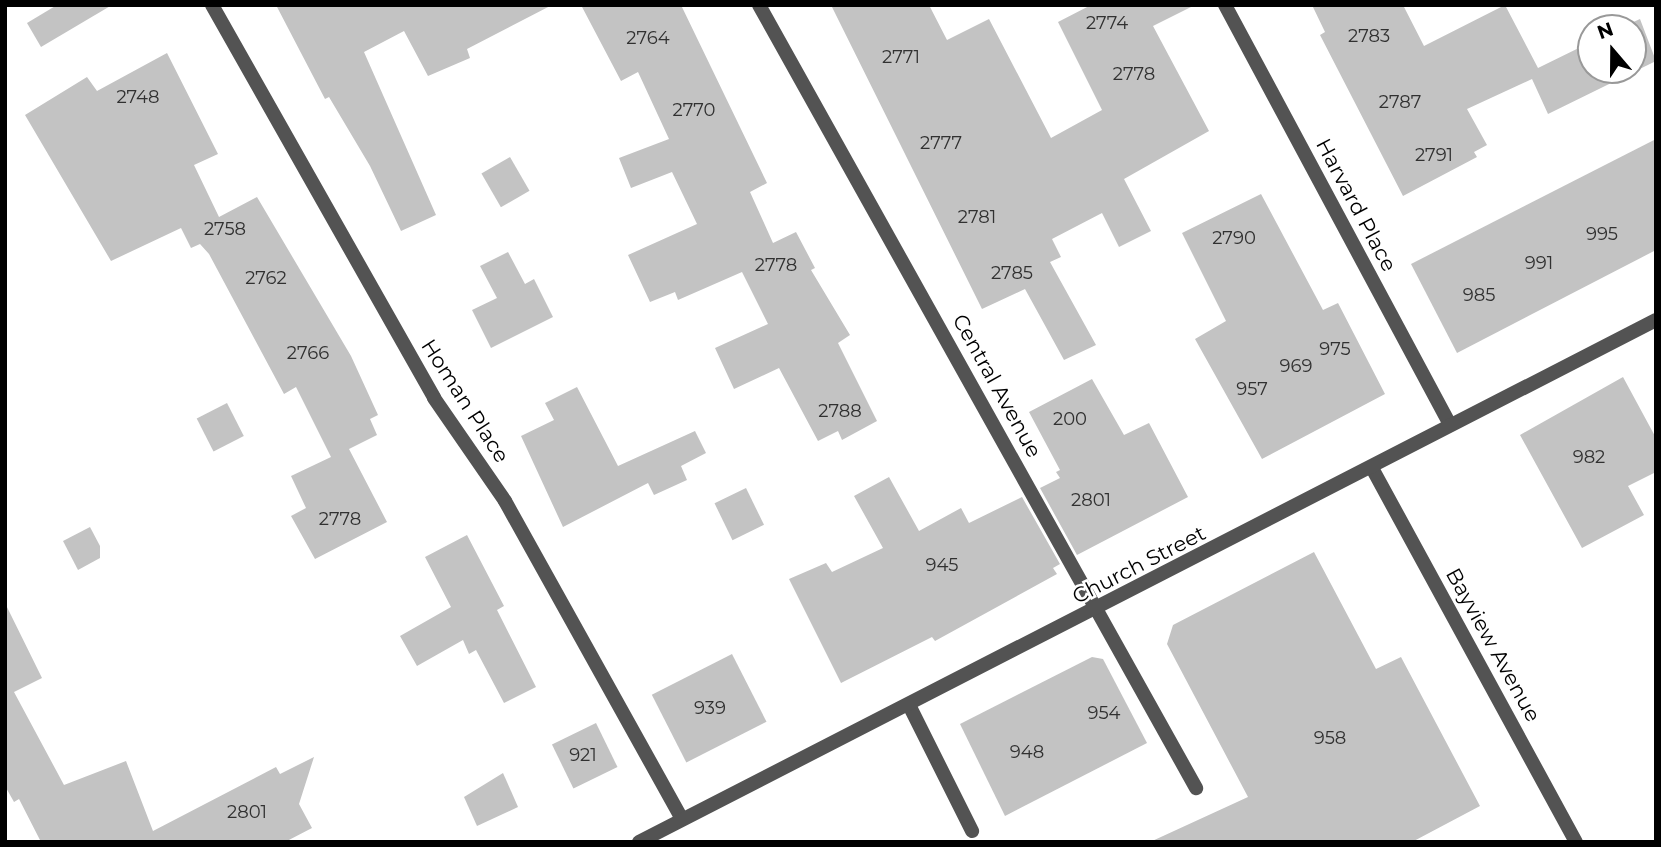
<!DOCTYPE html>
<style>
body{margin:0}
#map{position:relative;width:1661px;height:847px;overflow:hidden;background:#fff;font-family:Montserrat,sans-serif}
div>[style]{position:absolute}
.building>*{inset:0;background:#c3c3c3;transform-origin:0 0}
.service>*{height:14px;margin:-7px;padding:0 7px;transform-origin:7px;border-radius:7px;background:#535353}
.minor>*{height:14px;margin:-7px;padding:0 7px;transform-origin:7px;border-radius:7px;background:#535353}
span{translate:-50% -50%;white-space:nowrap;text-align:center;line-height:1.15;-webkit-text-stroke:5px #fff;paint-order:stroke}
.number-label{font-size:18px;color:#313131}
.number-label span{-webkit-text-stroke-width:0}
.street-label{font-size:21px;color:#000}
.frame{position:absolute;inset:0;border:7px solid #000;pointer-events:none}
.north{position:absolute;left:1577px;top:14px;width:70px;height:70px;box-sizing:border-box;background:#fff;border:2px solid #999;border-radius:50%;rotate:340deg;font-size:19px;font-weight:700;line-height:28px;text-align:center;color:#000}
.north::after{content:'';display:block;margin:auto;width:24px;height:32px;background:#000;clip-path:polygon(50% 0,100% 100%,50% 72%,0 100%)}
</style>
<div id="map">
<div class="building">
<div style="clip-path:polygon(57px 5px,112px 5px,41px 47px,27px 23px)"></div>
<div style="clip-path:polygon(276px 5px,552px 5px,467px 49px,470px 58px,428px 76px,404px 31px,364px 52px,436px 215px,401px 231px,370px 166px,329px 97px,325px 99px)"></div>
<div style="clip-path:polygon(581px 5px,681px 5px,767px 183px,750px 192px,773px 243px,796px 232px,815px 268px,811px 270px,850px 335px,838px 343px,877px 421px,842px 440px,838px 431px,818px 441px,779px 368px,734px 389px,715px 348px,768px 324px,742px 272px,678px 300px,675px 292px,650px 302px,628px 255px,697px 224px,672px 172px,631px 188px,619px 158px,669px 139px,638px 72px,621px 81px)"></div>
<div style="clip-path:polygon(831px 5px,929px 5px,947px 40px,989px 19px,1051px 138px,1102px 110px,1058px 22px,1091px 5px,1195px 5px,1153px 26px,1209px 131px,1124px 179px,1151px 231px,1119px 247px,1102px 213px,1052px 239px,1061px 257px,1050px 262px,1096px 345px,1064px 360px,1025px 289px,982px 309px)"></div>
<div style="clip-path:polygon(1312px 5px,1403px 5px,1424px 46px,1505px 5px,1538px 68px,1591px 42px,1591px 70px,1633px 70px,1633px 28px,1620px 28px,1640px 19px,1656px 61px,1548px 114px,1532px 79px,1467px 109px,1487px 145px,1474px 152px,1477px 157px,1403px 196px,1320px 35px,1325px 32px)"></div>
<div style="clip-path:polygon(167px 53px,218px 154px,194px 165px,219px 217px,257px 197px,351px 356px,378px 415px,370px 419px,377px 435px,349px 449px,387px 522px,315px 559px,291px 516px,306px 508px,291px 476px,331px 457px,296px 387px,284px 394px,209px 254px,200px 244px,191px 248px,181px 228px,111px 261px,25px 115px,87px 77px,97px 91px)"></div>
<div style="clip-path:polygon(1656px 139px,1656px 250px,1457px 353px,1411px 264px)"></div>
<div style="left:510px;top:157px;width:39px;height:33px;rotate:60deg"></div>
<div style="clip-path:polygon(1261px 194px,1323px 310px,1338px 303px,1385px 394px,1262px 459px,1195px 339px,1226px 321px,1182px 233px)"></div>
<div style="clip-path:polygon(508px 252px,525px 284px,534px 279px,553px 317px,491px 348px,472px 310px,497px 298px,480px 266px)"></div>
<div style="clip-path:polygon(1623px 377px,1656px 438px,1656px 472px,1628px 486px,1644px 515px,1582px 548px,1520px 435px)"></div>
<div style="clip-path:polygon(1092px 379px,1124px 435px,1149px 423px,1188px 497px,1077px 555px,1040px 488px,1060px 478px,1056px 472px,1060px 470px,1029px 412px)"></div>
<div style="clip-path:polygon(577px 387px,618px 466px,695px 431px,706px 453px,681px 466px,687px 480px,654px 495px,648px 483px,563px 527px,521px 436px,554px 420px,545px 403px)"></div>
<div style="left:227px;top:403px;width:37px;height:34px;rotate:63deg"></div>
<div style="clip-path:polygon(889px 477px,919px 531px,961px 508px,969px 523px,1022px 497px,1060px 564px,1053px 568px,1057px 574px,935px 641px,932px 637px,841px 683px,789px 579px,826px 563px,832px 572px,883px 548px,854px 496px)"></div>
<div style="left:746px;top:488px;width:41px;height:35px;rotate:64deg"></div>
<div style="clip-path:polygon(90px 527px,100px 546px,100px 558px,78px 570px,63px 541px)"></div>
<div style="clip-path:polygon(467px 535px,504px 606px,497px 610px,536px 687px,504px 703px,476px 650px,469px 654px,463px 640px,417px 666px,400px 636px,451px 607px,425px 557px)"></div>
<div style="clip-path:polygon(1314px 552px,1376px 669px,1401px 657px,1480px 806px,1412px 842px,1150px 842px,1248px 797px,1167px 644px,1173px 625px)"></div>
<div style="clip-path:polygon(5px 603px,42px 678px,14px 692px,64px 785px,126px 761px,153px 831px,276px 767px,280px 774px,314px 757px,299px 804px,312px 828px,285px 842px,41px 842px,19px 799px,14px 802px,5px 786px)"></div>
<div style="left:732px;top:654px;width:76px;height:90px;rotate:63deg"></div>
<div style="clip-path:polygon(1092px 657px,1103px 659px,1147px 743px,1005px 816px,960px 724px)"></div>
<div style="left:596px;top:723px;width:49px;height:49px;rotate:64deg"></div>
<div style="clip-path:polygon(503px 773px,518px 807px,477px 826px,464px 797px)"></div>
</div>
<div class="service">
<div style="left:909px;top:705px;width:141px;rotate:63.4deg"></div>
</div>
<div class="minor">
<div style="left:212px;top:5px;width:451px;rotate:60.5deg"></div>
<div style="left:434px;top:398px;width:125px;rotate:55.4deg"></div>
<div style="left:505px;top:501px;width:364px;rotate:60.9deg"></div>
<div style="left:759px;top:5px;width:897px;rotate:60.83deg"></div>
<div style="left:1225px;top:5px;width:476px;rotate:61.8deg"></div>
<div style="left:1372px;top:468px;width:426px;rotate:61.4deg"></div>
<div style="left:639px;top:842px;width:1143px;rotate:-27.17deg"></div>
</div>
<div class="number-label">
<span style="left:1107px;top:23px">2774</span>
<span style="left:1369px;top:36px">2783</span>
<span style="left:648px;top:38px">2764</span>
<span style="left:901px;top:57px">2771</span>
<span style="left:1134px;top:74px">2778</span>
<span style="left:138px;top:97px">2748</span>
<span style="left:1400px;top:102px">2787</span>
<span style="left:694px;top:110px">2770</span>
<span style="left:941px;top:143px">2777</span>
<span style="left:1434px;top:155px">2791</span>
<span style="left:977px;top:217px">2781</span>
<span style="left:225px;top:229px">2758</span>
<span style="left:1602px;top:234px">995</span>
<span style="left:1234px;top:238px">2790</span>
<span style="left:1539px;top:263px">991</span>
<span style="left:776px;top:265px">2778</span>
<span style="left:1012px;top:273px">2785</span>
<span style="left:266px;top:278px">2762</span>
<span style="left:1479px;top:295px">985</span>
<span style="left:1335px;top:349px">975</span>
<span style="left:308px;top:353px">2766</span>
<span style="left:1296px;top:366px">969</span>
<span style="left:1252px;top:389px">957</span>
<span style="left:840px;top:411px">2788</span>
<span style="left:1070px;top:419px">200</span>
<span style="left:1589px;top:457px">982</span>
<span style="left:1091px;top:500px">2801</span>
<span style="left:340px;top:519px">2778</span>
<span style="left:942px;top:565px">945</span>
<span style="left:710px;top:708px">939</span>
<span style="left:1104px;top:713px">954</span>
<span style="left:1330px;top:738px">958</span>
<span style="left:1027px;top:752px">948</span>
<span style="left:583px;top:755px">921</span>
<span style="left:247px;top:812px">2801</span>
</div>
<div class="street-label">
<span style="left:1356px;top:205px;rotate:62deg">Harvard Place</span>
<span style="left:997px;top:386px;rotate:61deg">Central Avenue</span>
<span style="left:465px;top:401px;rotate:57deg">Homan Place</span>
<span style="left:1139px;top:565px;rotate:-27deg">Church Street</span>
<span style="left:1493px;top:645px;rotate:61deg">Bayview Avenue</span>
</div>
<div class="frame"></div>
<div class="north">N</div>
</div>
